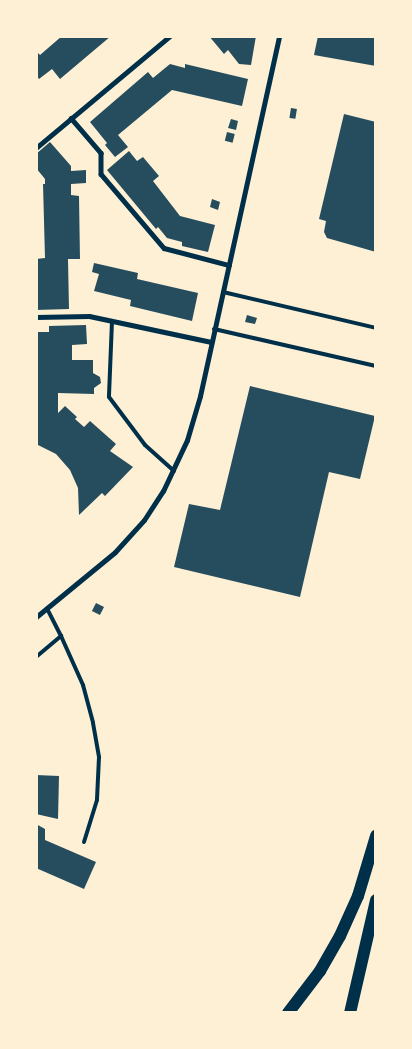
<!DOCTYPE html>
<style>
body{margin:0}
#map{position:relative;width:412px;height:1049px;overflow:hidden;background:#fdf0d5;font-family:"Work Sans",sans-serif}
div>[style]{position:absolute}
.building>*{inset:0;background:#264d5e;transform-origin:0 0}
.service>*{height:4px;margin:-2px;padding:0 2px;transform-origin:2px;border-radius:2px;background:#003049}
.pedestrian>*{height:4.5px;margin:-2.25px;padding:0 2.25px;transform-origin:2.25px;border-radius:2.25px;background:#003049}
.minor>*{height:5px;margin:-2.5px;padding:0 2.5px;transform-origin:2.5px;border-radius:2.5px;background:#003049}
.trunk>*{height:12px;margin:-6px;padding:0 6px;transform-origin:6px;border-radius:6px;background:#003049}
span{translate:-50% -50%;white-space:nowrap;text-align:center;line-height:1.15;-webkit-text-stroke:4px #fdf0d5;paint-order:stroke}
.frame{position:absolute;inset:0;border:38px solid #fdf0d5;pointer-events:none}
</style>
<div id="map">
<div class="building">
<div style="clip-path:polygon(62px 36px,111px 36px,60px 79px,52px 69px,39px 79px,36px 75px,36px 51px,40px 55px)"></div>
<div style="clip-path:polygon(209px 36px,256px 36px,251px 65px,239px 64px,228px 50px,224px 54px)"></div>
<div style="clip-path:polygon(318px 36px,376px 36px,376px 66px,314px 55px)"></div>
<div style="clip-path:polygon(170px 64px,185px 68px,185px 64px,248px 79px,242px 106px,172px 90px,118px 135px,128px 147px,115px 157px,105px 145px,107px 143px,90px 122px,148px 72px,153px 78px)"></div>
<div style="left:291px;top:108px;width:6px;height:10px;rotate:9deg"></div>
<div style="clip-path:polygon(344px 114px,376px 122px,376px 252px,327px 238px,324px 232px,326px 221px,319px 219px)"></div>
<div style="clip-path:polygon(231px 119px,238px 121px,236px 130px,228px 128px)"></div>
<div style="left:227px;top:132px;width:8px;height:9px;rotate:14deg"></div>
<div style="clip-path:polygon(50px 142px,71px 166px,71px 171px,86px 170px,86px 183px,71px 184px,71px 195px,79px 196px,80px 259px,68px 259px,69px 309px,36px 310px,36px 259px,45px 258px,43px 184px,45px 184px,45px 179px,36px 168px,36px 154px)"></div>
<div style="clip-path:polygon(129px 151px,137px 161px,143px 157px,159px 176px,153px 181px,180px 216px,215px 225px,208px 252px,182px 246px,182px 242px,167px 238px,158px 227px,156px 229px,107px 170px)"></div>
<div style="clip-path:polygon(212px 199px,220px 202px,218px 210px,210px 207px)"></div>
<div style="clip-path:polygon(94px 263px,138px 273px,137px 279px,198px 293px,192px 321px,130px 306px,131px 300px,94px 291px,99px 274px,92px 272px)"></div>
<div style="clip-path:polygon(247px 315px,257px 318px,255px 324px,245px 322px)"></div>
<div style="clip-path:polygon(86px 325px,87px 344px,72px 345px,72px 360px,93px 360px,93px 373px,100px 377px,101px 383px,94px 388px,94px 394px,58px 393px,58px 413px,65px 406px,77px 417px,75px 419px,84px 427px,90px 421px,116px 444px,110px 451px,133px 467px,105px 496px,102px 493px,79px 515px,78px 488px,70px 470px,56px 454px,36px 444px,36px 332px,49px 332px,49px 326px)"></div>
<div style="clip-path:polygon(250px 386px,375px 416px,360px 479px,329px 472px,300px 597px,174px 567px,189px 504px,220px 510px)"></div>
<div style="left:96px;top:603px;width:9px;height:9px;rotate:27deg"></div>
<div style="clip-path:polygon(36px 775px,59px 776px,58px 819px,36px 814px)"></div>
<div style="clip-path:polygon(36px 824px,45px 829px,45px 840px,96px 862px,84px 889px,36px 868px)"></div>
</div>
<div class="service">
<div style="left:223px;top:292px;width:157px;rotate:13.2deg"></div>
<div style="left:112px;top:321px;width:76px;rotate:92.3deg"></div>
<div style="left:109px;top:397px;width:60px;rotate:53.1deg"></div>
<div style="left:145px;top:445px;width:39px;rotate:42deg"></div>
<div style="left:214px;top:329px;width:166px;rotate:12.9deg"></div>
<div style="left:61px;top:636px;width:54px;rotate:65.8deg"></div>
<div style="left:83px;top:685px;width:39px;rotate:75deg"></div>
<div style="left:93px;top:723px;width:35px;rotate:80deg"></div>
<div style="left:99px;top:757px;width:43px;rotate:92.7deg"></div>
<div style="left:97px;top:800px;width:44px;rotate:107.2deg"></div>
<div style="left:36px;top:657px;width:33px;rotate:-40deg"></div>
<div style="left:61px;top:636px;width:31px;rotate:-117deg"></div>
</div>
<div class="pedestrian">
<div style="left:71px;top:118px;width:46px;rotate:49.4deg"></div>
<div style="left:101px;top:153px;width:21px;rotate:90deg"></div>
<div style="left:101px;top:174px;width:97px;rotate:49.6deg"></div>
<div style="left:164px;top:248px;width:67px;rotate:14.7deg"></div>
<div style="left:36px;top:148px;width:175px;rotate:-39.9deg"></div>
<div style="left:36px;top:317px;width:53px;rotate:-1.1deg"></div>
</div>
<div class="minor">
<div style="left:89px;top:316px;width:125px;rotate:12deg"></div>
<div style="left:36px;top:617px;width:102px;rotate:-39.4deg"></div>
<div style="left:115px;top:552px;width:43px;rotate:-47.8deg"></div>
<div style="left:144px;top:520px;width:35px;rotate:-57deg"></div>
<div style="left:163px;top:491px;width:56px;rotate:-64.8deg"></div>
<div style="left:187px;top:440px;width:46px;rotate:-73.5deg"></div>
<div style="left:200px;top:396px;width:369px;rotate:-77.6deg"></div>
</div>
<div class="trunk">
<div style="left:288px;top:1013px;width:53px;rotate:-52.7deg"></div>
<div style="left:320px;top:971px;width:40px;rotate:-60.3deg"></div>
<div style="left:340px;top:936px;width:44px;rotate:-65.8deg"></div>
<div style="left:358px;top:896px;width:63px;rotate:-73.3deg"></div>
<div style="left:350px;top:1013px;width:116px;rotate:-77deg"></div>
</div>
<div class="frame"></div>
</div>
